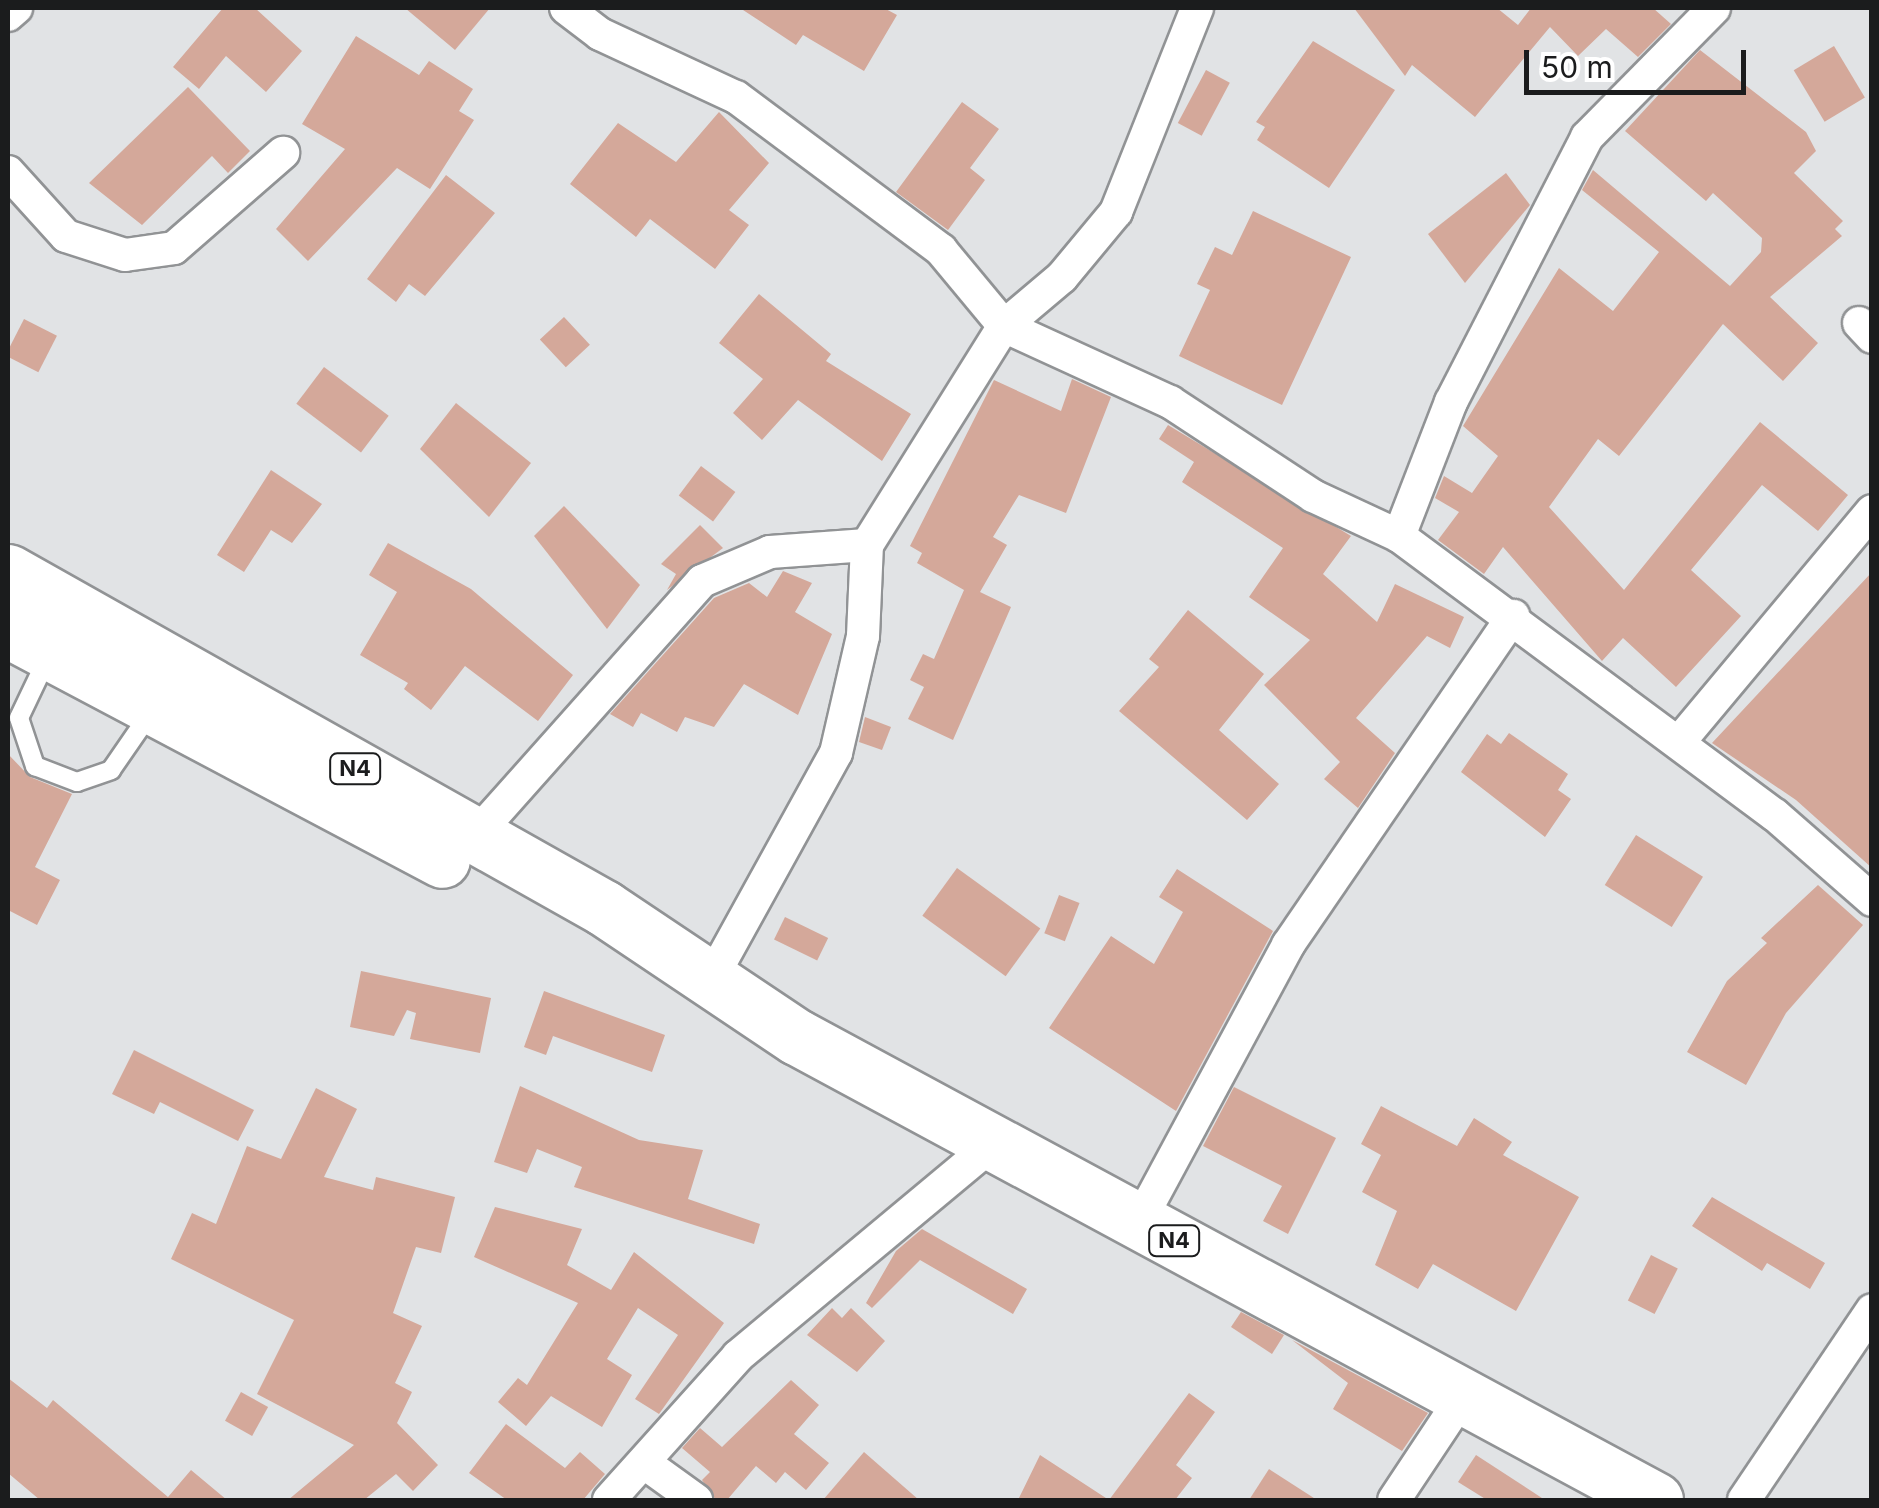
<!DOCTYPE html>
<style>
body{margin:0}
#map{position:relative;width:1879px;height:1508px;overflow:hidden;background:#e1e3e5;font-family:Inter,sans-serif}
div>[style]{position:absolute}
.building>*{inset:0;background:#d4a89a;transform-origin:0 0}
.roads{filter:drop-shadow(2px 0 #919395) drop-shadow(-2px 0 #919395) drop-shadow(0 2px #919395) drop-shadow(0 -2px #919395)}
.lane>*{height:18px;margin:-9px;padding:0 9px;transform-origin:9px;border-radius:9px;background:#fff}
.street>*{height:32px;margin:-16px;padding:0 16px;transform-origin:16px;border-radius:16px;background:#fff}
.highway>*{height:55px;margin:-27.5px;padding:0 27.5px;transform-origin:27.5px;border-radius:27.5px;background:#fff}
span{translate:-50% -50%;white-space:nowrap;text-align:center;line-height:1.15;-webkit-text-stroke:8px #fff;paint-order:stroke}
.shield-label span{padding:2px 8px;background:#fff;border:2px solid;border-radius:8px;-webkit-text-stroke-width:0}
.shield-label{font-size:22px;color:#1b1c1d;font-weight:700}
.frame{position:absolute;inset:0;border:10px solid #1b1c1d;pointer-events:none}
.scale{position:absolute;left:1524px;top:50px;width:222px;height:45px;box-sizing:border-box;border:5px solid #1b1c1d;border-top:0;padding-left:12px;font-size:30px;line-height:35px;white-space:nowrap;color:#1b1c1d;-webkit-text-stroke:8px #fff;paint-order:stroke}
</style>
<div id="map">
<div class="building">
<div style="clip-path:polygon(223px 8px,255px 8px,302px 51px,266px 92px,226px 56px,199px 89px,173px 67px)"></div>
<div style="clip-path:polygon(405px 8px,490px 8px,455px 50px)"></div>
<div style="clip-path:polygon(740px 8px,884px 8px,897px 15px,864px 71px,803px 35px,796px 45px)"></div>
<div style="clip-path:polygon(1354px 8px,1497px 8px,1518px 25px,1531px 8px,1653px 8px,1671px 24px,1638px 57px,1606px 29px,1578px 56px,1550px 27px,1475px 117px,1412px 65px,1405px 76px)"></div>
<div style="clip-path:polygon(356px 36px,419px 75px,429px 61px,473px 89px,459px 111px,474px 120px,430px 189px,397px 168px,308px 261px,276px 229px,345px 149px,302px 124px)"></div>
<div style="clip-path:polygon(1313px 41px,1395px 90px,1329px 188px,1257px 140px,1265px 127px,1256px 122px)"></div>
<div style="left:1834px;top:46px;width:60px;height:47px;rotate:59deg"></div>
<div style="clip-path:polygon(1700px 50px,1806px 132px,1816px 151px,1794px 173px,1843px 221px,1835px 229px,1842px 236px,1770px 297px,1818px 343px,1783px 381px,1723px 324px,1619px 456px,1598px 439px,1549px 507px,1624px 590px,1760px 422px,1848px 495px,1818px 531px,1762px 485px,1691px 570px,1741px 616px,1676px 687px,1623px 638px,1602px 661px,1503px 547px,1484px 574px,1438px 540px,1459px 512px,1435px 498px,1444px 476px,1472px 493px,1498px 456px,1463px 426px,1559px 268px,1613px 311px,1659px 252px,1582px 190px,1593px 170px,1730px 286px,1761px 252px,1762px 238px,1713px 193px,1706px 201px,1625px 131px)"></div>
<div style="left:1206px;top:70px;width:27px;height:60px;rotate:28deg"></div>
<div style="clip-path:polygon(188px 87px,250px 151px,228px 173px,212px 156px,142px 225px,89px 183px)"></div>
<div style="clip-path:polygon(962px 102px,999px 129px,970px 168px,985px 180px,948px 230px,896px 192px)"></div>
<div style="clip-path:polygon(719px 112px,769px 163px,729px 210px,749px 225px,715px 269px,650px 219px,636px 237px,570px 184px,618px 123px,676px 162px)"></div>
<div style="clip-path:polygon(1506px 173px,1530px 205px,1465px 283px,1428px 234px)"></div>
<div style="clip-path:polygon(446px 175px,495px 213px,425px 296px,409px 284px,396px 302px,367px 279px)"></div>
<div style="clip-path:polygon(1253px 211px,1351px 257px,1282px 405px,1179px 356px,1210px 290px,1197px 284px,1215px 247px,1232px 255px)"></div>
<div style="clip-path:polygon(759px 294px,831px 354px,826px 361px,911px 414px,882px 461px,798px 400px,762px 440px,733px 413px,763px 379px,719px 343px)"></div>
<div style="left:564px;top:317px;width:38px;height:33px;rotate:47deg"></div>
<div style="left:24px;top:319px;width:37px;height:41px;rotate:27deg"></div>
<div style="left:324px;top:367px;width:81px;height:46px;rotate:37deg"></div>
<div style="clip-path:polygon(1072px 379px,1111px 397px,1066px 513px,1019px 495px,993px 537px,1007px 545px,980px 592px,1011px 607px,953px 740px,908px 719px,924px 687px,910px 680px,923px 654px,934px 659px,964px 590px,917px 563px,922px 553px,910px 546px,994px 380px,1061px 411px)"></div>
<div style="clip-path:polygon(456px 403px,531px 463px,489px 517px,420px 449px)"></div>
<div style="clip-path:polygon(1168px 425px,1351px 536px,1323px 574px,1377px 622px,1395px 584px,1464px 617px,1450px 648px,1427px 636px,1356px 718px,1395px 753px,1358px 808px,1324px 779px,1340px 762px,1264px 685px,1310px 640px,1249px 597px,1283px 548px,1182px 482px,1194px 462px,1159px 439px)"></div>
<div style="left:701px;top:466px;width:43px;height:37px;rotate:37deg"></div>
<div style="clip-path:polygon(271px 470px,322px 504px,292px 543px,271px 530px,244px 572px,217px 555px)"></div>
<div style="clip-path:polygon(564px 506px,640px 585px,607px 629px,534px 536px)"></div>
<div style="clip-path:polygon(700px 525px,723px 548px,667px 590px,676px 574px,661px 564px)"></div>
<div style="clip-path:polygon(388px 543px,471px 589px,573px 675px,538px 721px,465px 666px,431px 710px,404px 689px,408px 683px,360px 655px,397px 592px,369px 575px)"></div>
<div style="clip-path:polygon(783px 571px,812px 583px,795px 612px,832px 634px,798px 715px,744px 684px,714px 727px,685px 717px,677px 732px,641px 713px,633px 727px,610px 714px,714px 598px,749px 583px,767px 597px)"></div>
<div style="clip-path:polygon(1872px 572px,1872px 868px,1796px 800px,1712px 743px)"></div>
<div style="clip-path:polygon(1188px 610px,1264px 674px,1219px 730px,1279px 784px,1247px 820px,1119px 711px,1159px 667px,1149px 659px)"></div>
<div style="clip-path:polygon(865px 717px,891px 727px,882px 750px,859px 742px)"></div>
<div style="clip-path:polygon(1509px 733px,1568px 774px,1558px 790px,1571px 799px,1545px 837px,1461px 772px,1487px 734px,1501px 744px)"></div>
<div style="clip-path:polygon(8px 754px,30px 777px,72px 794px,35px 867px,60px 880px,37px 925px,8px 910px)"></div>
<div style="left:1636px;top:835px;width:79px;height:59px;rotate:32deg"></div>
<div style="left:957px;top:868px;width:103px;height:59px;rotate:36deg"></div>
<div style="clip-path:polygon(1177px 869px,1273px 931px,1176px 1111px,1049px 1028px,1111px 936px,1154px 964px,1183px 912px,1159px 897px)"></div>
<div style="clip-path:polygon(1818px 885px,1863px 925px,1786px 1013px,1746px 1085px,1687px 1052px,1727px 981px,1767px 943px,1761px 938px)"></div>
<div style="left:1059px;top:895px;width:22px;height:41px;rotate:21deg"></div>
<div style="left:785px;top:917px;width:48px;height:25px;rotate:26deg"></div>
<div style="clip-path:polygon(361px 971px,491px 998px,480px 1053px,410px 1039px,416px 1013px,407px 1010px,394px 1036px,350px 1027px)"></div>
<div style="clip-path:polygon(544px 991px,665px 1035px,652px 1072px,553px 1036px,546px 1055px,524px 1047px)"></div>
<div style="clip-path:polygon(134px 1050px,254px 1110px,238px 1141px,160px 1102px,154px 1114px,112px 1094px)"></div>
<div style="clip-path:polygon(520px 1086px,639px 1140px,703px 1150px,688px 1199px,760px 1224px,754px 1244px,574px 1187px,582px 1167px,537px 1149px,527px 1173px,494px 1162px)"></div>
<div style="clip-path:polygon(1234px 1087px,1336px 1138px,1288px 1234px,1263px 1221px,1282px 1186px,1203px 1146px)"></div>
<div style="clip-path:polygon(316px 1088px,357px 1109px,324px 1177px,373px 1190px,376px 1177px,455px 1197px,441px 1253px,416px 1247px,393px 1313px,422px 1326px,395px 1383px,412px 1392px,397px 1423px,438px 1465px,413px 1491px,396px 1474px,364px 1500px,288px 1500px,354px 1445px,257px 1394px,294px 1320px,171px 1259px,192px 1213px,216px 1224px,247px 1146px,281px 1159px)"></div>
<div style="clip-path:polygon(1381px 1106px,1457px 1146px,1474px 1118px,1512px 1142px,1503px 1155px,1579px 1197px,1516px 1311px,1433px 1264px,1418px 1289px,1375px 1265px,1397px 1211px,1362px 1192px,1381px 1155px,1361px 1144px)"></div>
<div style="clip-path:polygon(1712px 1197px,1825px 1263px,1810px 1289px,1767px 1263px,1762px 1271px,1692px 1226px)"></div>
<div style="clip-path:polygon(495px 1207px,582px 1229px,567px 1265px,611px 1290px,634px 1252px,724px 1323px,659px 1414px,635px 1399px,678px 1335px,638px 1308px,607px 1359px,632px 1375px,602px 1427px,551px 1396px,526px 1426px,498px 1402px,518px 1378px,527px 1385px,578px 1303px,474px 1257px)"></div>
<div style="clip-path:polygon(922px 1229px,1027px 1289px,1013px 1314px,920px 1260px,872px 1308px,866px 1303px,896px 1251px)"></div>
<div style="left:1651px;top:1255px;width:30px;height:51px;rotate:27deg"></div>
<div style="clip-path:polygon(832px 1308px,842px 1318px,851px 1308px,885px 1341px,857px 1372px,807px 1335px)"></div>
<div style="clip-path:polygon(1241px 1312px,1284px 1335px,1272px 1354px,1231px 1327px)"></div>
<div style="clip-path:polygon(1292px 1340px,1428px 1413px,1402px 1451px,1333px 1409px,1348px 1383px)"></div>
<div style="clip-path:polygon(8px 1378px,47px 1408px,53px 1400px,168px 1497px,191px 1470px,227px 1500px,40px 1500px,8px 1473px)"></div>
<div style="clip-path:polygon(791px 1380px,819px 1405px,794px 1434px,829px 1463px,806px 1490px,785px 1472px,776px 1483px,756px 1466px,727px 1500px,716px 1500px,702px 1480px,710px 1472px,682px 1448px,700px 1428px,722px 1447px)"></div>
<div style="left:241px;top:1392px;width:31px;height:33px;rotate:29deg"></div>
<div style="clip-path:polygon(1189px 1393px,1215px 1412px,1176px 1465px,1192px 1478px,1175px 1500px,1018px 1500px,1040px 1455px,1109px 1500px)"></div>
<div style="clip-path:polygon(506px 1424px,565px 1468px,580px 1452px,605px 1474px,583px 1500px,507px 1500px,469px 1473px)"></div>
<div style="clip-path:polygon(864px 1452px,919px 1500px,823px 1500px)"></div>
<div style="clip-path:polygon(1476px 1455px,1545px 1500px,1487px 1500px,1458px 1482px)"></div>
<div style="clip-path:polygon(1269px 1469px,1317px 1500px,1249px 1500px)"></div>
</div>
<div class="roads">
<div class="lane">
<div style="left:47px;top:659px;width:65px;rotate:115.4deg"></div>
<div style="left:19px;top:718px;width:51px;rotate:71.6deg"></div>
<div style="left:35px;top:766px;width:45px;rotate:20.9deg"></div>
<div style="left:77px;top:782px;width:36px;rotate:-19deg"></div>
<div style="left:111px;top:770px;width:70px;rotate:-55.4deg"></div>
</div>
<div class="street">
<div style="left:566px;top:8px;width:43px;rotate:37.4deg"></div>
<div style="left:600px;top:34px;width:150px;rotate:24.9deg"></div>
<div style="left:736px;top:97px;width:256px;rotate:36.7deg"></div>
<div style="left:941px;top:250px;width:99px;rotate:50.3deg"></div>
<div style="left:1004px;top:326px;width:183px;rotate:24.6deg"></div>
<div style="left:1170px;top:402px;width:171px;rotate:33.3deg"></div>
<div style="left:1313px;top:496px;width:95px;rotate:24.9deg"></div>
<div style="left:1399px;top:536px;width:468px;rotate:36.6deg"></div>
<div style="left:1775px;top:815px;width:129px;rotate:41.2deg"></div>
<div style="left:8px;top:15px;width:11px;rotate:-41deg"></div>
<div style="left:8px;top:172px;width:86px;rotate:47.8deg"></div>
<div style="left:66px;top:236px;width:62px;rotate:17.9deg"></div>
<div style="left:125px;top:255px;width:49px;rotate:-8.1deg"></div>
<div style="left:174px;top:248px;width:145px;rotate:-41.1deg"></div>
<div style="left:1859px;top:323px;width:19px;rotate:47deg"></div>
<div style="left:1399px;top:536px;width:144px;rotate:-68.8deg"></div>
<div style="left:1451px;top:402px;width:298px;rotate:-62.8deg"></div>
<div style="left:1587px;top:137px;width:181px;rotate:-45.4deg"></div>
<div style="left:1679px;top:742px;width:301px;rotate:-50.1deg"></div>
<div style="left:474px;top:837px;width:343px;rotate:-48.3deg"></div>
<div style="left:702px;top:581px;width:74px;rotate:-23.1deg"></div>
<div style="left:770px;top:552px;width:97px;rotate:-4.1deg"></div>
<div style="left:709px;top:983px;width:263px;rotate:-61.1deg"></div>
<div style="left:836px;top:753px;width:120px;rotate:-77deg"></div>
<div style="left:863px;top:636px;width:91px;rotate:-87.5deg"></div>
<div style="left:867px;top:545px;width:258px;rotate:-58deg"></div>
<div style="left:1004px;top:326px;width:76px;rotate:-40.2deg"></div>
<div style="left:1062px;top:277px;width:85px;rotate:-50.3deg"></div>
<div style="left:1116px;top:212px;width:219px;rotate:-68.3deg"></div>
<div style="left:1139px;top:1222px;width:315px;rotate:-61.7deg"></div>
<div style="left:1288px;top:945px;width:399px;rotate:-55.6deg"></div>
<div style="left:646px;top:1464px;width:62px;rotate:35.8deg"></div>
<div style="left:609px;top:1500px;width:193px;rotate:-48.1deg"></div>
<div style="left:738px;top:1356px;width:333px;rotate:-39.8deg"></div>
<div style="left:1394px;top:1500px;width:125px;rotate:-56.4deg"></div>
<div style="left:1744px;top:1500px;width:229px;rotate:-56deg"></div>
</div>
<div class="highway">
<div style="left:8px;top:572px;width:684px;rotate:29.41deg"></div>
<div style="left:604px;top:908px;width:232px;rotate:33.8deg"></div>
<div style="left:797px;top:1037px;width:975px;rotate:28.35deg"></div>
<div style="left:8px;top:630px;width:491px;rotate:27.9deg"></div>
</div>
</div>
<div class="shield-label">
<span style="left:355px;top:769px">N4</span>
<span style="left:1174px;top:1241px">N4</span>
</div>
<div class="frame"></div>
<div class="scale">50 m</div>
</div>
